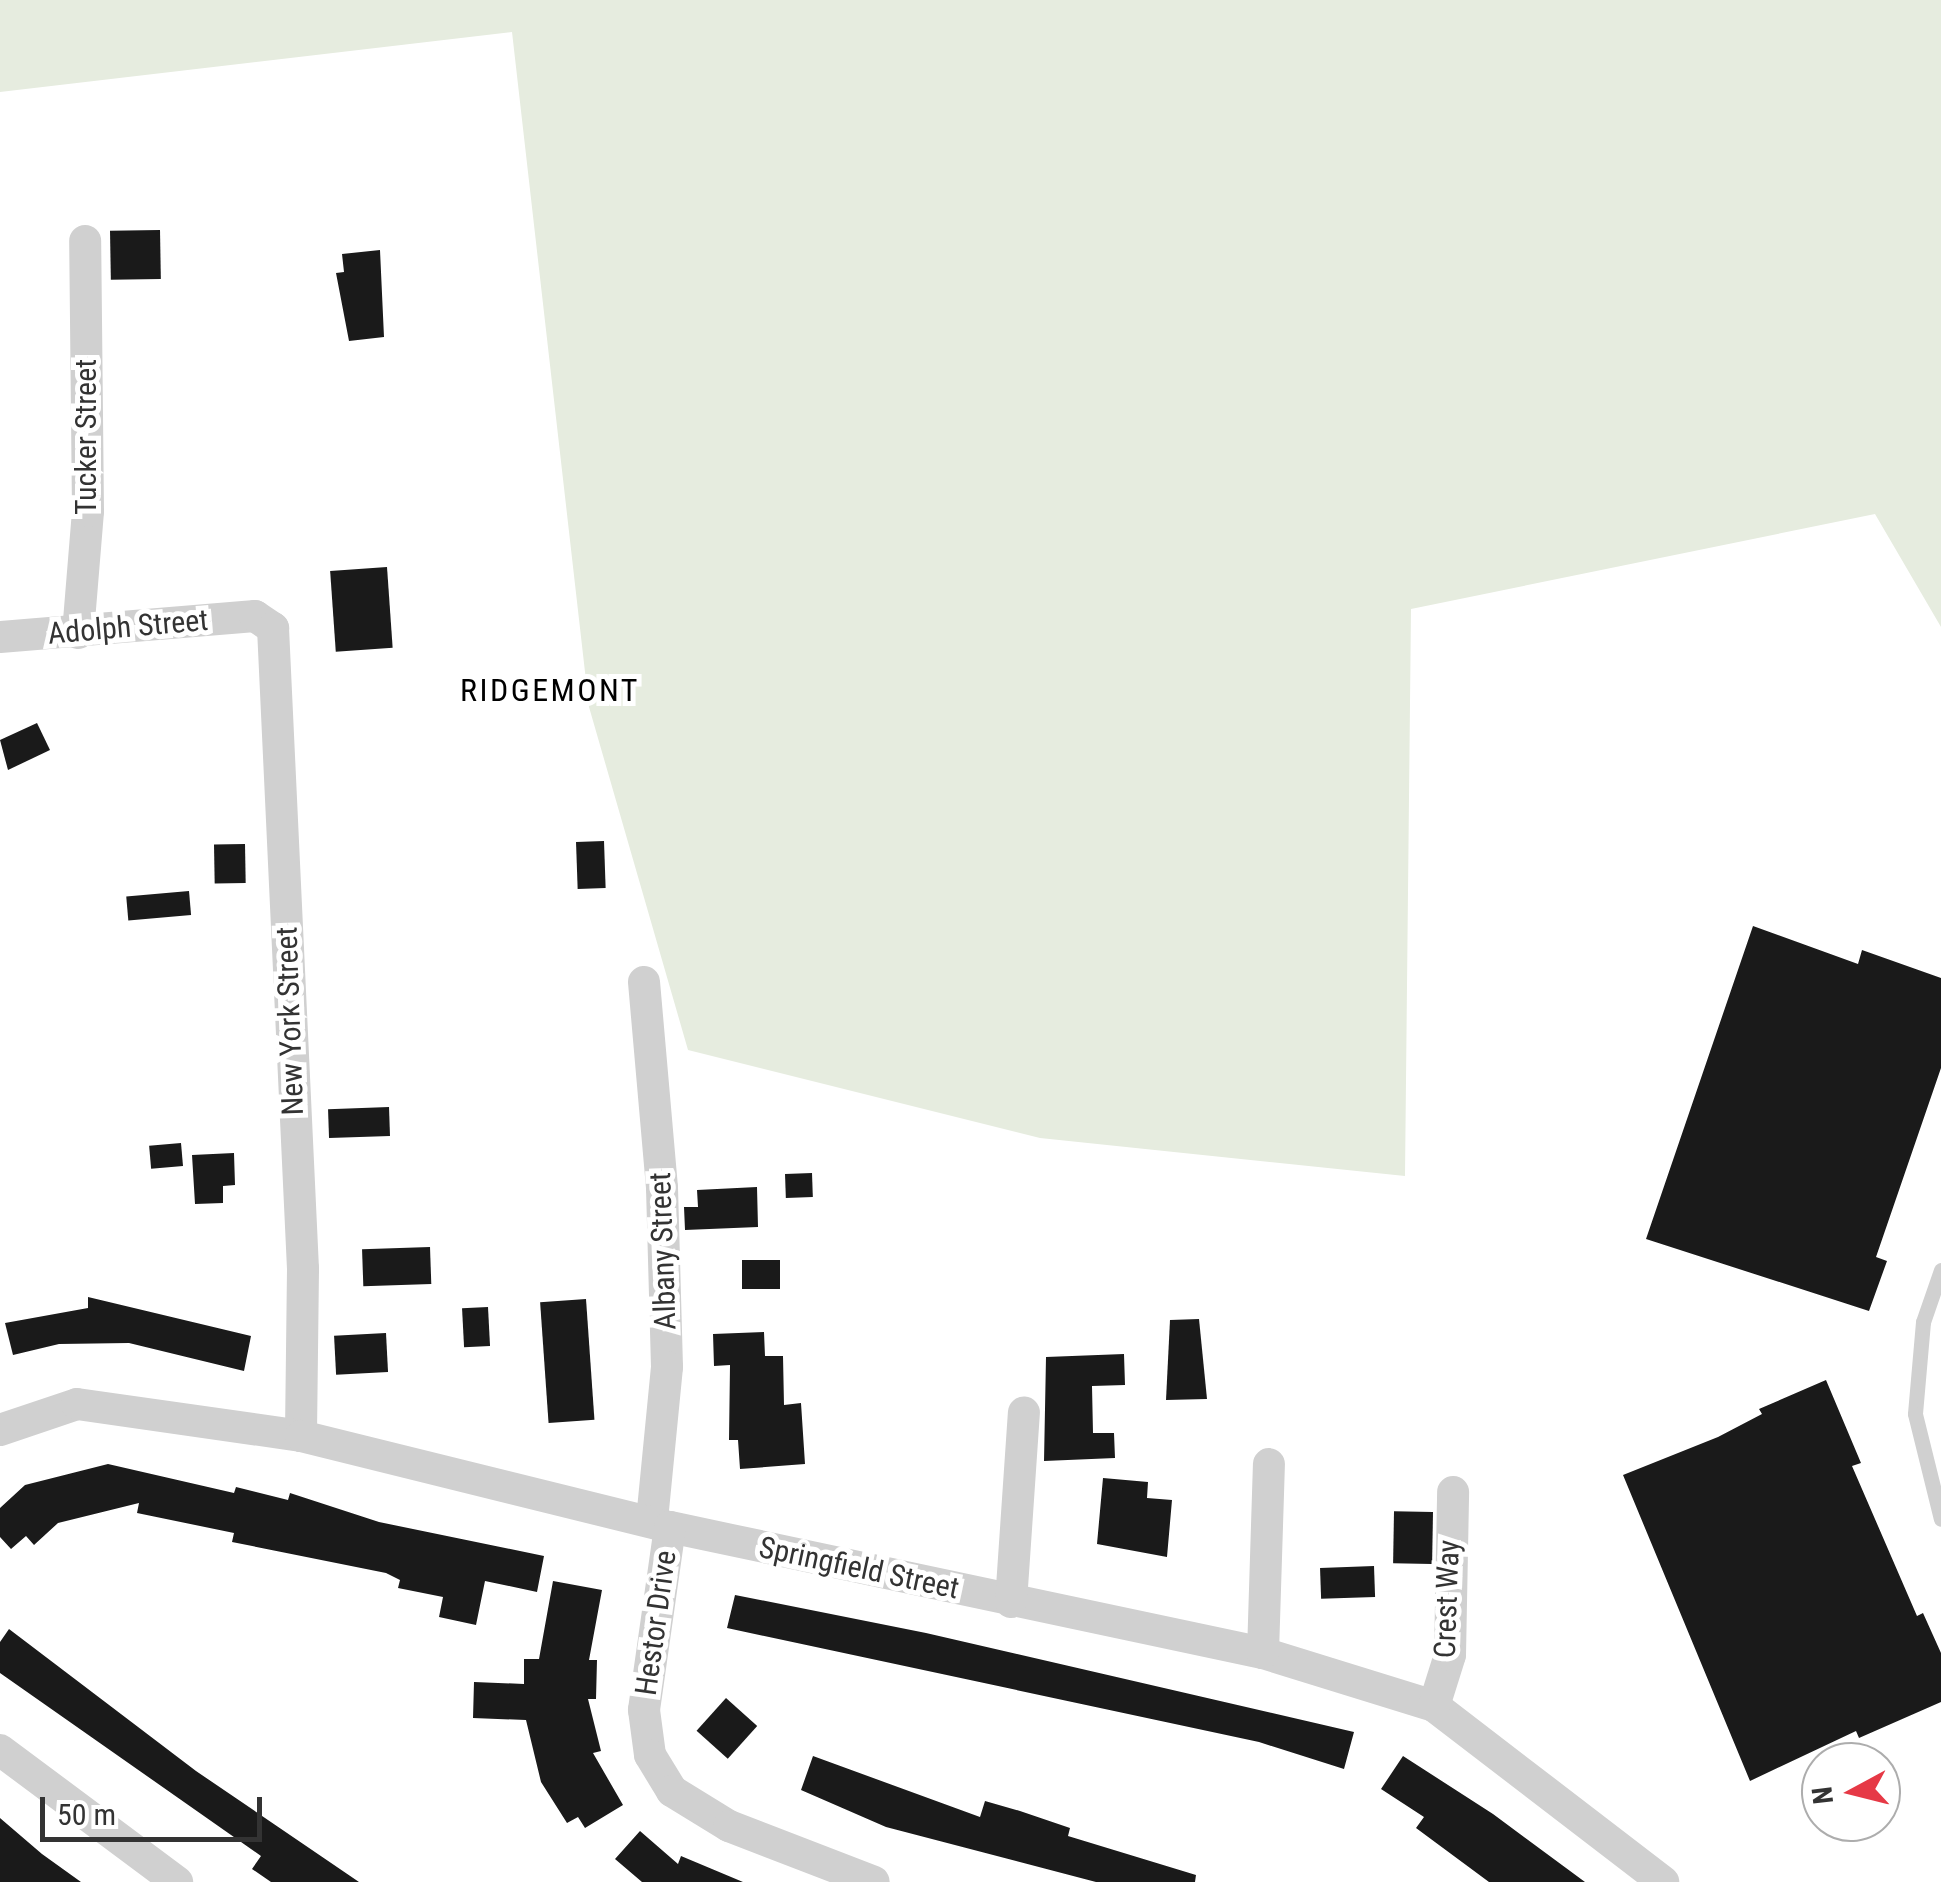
<!DOCTYPE html>
<style>
body{margin:0}
#map{position:relative;width:1941px;height:1882px;overflow:hidden;background:#fff;font-family:"Roboto Condensed",sans-serif}
div>[style]{position:absolute}
.green>*{inset:0;background:#e6ecdf}
.building>*{inset:0;background:#1a1a1a;transform-origin:0 0}
.lane>*{height:15px;margin:-7.5px;padding:0 7.5px;transform-origin:7.5px;border-radius:7.5px;background:#d0d0d0}
.street>*{height:32px;margin:-16px;padding:0 16px;transform-origin:16px;border-radius:16px;background:#d0d0d0}
span{translate:-50% -50%;white-space:nowrap;text-align:center;line-height:1.15;-webkit-text-stroke:10px #fff;paint-order:stroke}
.street-label{font-size:30px;color:#333}
.neighbourhood-label{font-size:32px;color:#000;letter-spacing:2.5px}
.north{position:absolute;left:1801px;top:1742px;width:100px;height:100px;box-sizing:border-box;background:#fff;border:2px solid #adadad;border-radius:50%;rotate:263deg;font-size:28px;font-weight:700;line-height:40px;text-align:center;color:#333}
.north::after{content:'';display:block;margin:auto;width:35px;height:45px;background:#e63946;clip-path:polygon(50% 0,100% 100%,50% 72%,0 100%)}
.scale{position:absolute;left:40px;top:1797px;width:222px;height:45px;box-sizing:border-box;border:5px solid #333;border-top:0;padding-left:12px;font-size:30px;line-height:35px;white-space:nowrap;color:#333;-webkit-text-stroke:8px #fff;paint-order:stroke}
</style>
<div id="map">
<div class="green">
<div style="clip-path:polygon(0 0,1941px 0,1941px 627px,1875px 514px,1411px 609px,1405px 1176px,1040px 1138px,688px 1050px,589px 707px,512px 32px,0 92px)"></div>
</div>
<div class="building">
<div style="left:160px;top:230px;width:49px;height:50px;rotate:89deg"></div>
<div style="clip-path:polygon(380px 250px,384px 337px,349px 341px,336px 273px,344px 272px,342px 254px)"></div>
<div style="left:387px;top:567px;width:81px;height:57px;rotate:86deg"></div>
<div style="clip-path:polygon(37px 723px,50px 750px,8px 770px,0 740px)"></div>
<div style="left:604px;top:841px;width:47px;height:28px;rotate:88deg"></div>
<div style="left:245px;top:844px;width:39px;height:31px;rotate:89deg"></div>
<div style="left:189px;top:891px;width:24px;height:63px;rotate:85deg"></div>
<div style="clip-path:polygon(1753px 926px,1858px 964px,1862px 950px,1941px 978px,1941px 1068px,1876px 1257px,1887px 1261px,1869px 1311px,1646px 1239px)"></div>
<div style="left:389px;top:1107px;width:29px;height:61px;rotate:88deg"></div>
<div style="left:181px;top:1143px;width:23px;height:32px;rotate:85deg"></div>
<div style="clip-path:polygon(234px 1153px,235px 1185px,223px 1186px,223px 1203px,195px 1204px,192px 1155px)"></div>
<div style="left:812px;top:1173px;width:24px;height:27px;rotate:88deg"></div>
<div style="clip-path:polygon(757px 1187px,758px 1227px,685px 1230px,684px 1207px,698px 1207px,697px 1190px)"></div>
<div style="left:430px;top:1247px;width:37px;height:68px;rotate:88deg"></div>
<div style="left:742px;top:1260px;width:38px;height:29px"></div>
<div style="clip-path:polygon(88px 1297px,251px 1336px,244px 1371px,129px 1343px,59px 1344px,13px 1355px,5px 1323px,88px 1308px)"></div>
<div style="left:586px;top:1299px;width:121px;height:46px;rotate:86deg"></div>
<div style="left:488px;top:1307px;width:39px;height:26px;rotate:87deg"></div>
<div style="clip-path:polygon(1199px 1319px,1207px 1399px,1166px 1400px,1170px 1320px)"></div>
<div style="clip-path:polygon(764px 1332px,765px 1356px,783px 1356px,784px 1405px,801px 1403px,805px 1464px,740px 1469px,738px 1440px,729px 1440px,730px 1365px,714px 1366px,713px 1334px)"></div>
<div style="left:386px;top:1333px;width:39px;height:52px;rotate:87deg"></div>
<div style="clip-path:polygon(1124px 1354px,1125px 1385px,1092px 1386px,1093px 1433px,1114px 1433px,1115px 1458px,1044px 1461px,1046px 1357px)"></div>
<div style="clip-path:polygon(1826px 1380px,1861px 1463px,1852px 1466px,1917px 1616px,1923px 1613px,1941px 1653px,1941px 1702px,1859px 1738px,1856px 1731px,1750px 1781px,1623px 1475px,1718px 1437px,1762px 1414px,1759px 1409px)"></div>
<div style="clip-path:polygon(108px 1464px,234px 1493px,236px 1487px,288px 1500px,290px 1493px,379px 1522px,544px 1556px,537px 1592px,485px 1581px,476px 1625px,439px 1617px,443px 1597px,398px 1588px,400px 1580px,386px 1573px,232px 1542px,234px 1533px,137px 1513px,139px 1503px,58px 1523px,34px 1545px,26px 1536px,11px 1549px,0 1537px,0 1508px,25px 1485px)"></div>
<div style="clip-path:polygon(1103px 1478px,1148px 1482px,1147px 1498px,1172px 1500px,1167px 1557px,1097px 1544px)"></div>
<div style="left:1433px;top:1512px;width:52px;height:39px;rotate:91deg"></div>
<div style="left:1374px;top:1566px;width:31px;height:54px;rotate:88deg"></div>
<div style="clip-path:polygon(553px 1581px,602px 1590px,589px 1660px,597px 1660px,596px 1699px,588px 1699px,601px 1751px,593px 1753px,623px 1805px,585px 1828px,578px 1817px,567px 1823px,541px 1782px,526px 1720px,473px 1718px,474px 1682px,524px 1684px,524px 1659px,539px 1659px)"></div>
<div style="clip-path:polygon(735px 1595px,926px 1633px,1354px 1732px,1344px 1769px,1259px 1742px,727px 1628px)"></div>
<div style="clip-path:polygon(9px 1629px,196px 1771px,359px 1882px,271px 1882px,252px 1869px,261px 1856px,0 1673px,0 1642px)"></div>
<div style="left:726px;top:1698px;width:42px;height:44px;rotate:42deg"></div>
<div style="clip-path:polygon(813px 1756px,980px 1817px,985px 1801px,1020px 1811px,1070px 1828px,1068px 1836px,1196px 1875px,1195px 1882px,1096px 1882px,886px 1827px,801px 1790px)"></div>
<div style="clip-path:polygon(1403px 1756px,1493px 1814px,1585px 1882px,1489px 1882px,1416px 1828px,1424px 1817px,1381px 1789px)"></div>
<div style="clip-path:polygon(0 1818px,42px 1854px,81px 1882px,0 1882px)"></div>
<div style="clip-path:polygon(640px 1831px,678px 1864px,681px 1856px,743px 1882px,642px 1882px,615px 1859px)"></div>
</div>
<div class="lane">
<div style="left:1941px;top:1270px;width:55px;rotate:109.1deg"></div>
<div style="left:1923px;top:1322px;width:92px;rotate:95deg"></div>
<div style="left:1915px;top:1414px;width:108px;rotate:76.1deg"></div>
</div>
<div class="street">
<div style="left:78px;top:633px;width:122px;rotate:-85.3deg"></div>
<div style="left:88px;top:511px;width:270px;rotate:-90.6deg"></div>
<div style="left:0;top:637px;width:256px;rotate:-4.7deg"></div>
<div style="left:255px;top:616px;width:22px;rotate:34deg"></div>
<div style="left:273px;top:628px;width:642px;rotate:87.32deg"></div>
<div style="left:303px;top:1269px;width:167px;rotate:90.7deg"></div>
<div style="left:644px;top:982px;width:207px;rotate:85deg"></div>
<div style="left:662px;top:1188px;width:179px;rotate:88.4deg"></div>
<div style="left:667px;top:1367px;width:154px;rotate:95.6deg"></div>
<div style="left:0;top:1430px;width:81px;rotate:-18.7deg"></div>
<div style="left:77px;top:1404px;width:226px;rotate:8.1deg"></div>
<div style="left:301px;top:1436px;width:380px;rotate:13.9deg"></div>
<div style="left:670px;top:1527px;width:606px;rotate:12deg"></div>
<div style="left:1263px;top:1653px;width:179px;rotate:17.2deg"></div>
<div style="left:1434px;top:1706px;width:289px;rotate:37.5deg"></div>
<div style="left:670px;top:1527px;width:185px;rotate:98.1deg"></div>
<div style="left:644px;top:1710px;width:45px;rotate:82.4deg"></div>
<div style="left:650px;top:1755px;width:42px;rotate:58.6deg"></div>
<div style="left:672px;top:1791px;width:67px;rotate:31.6deg"></div>
<div style="left:729px;top:1826px;width:155px;rotate:21.1deg"></div>
<div style="left:1011px;top:1602px;width:190px;rotate:-86.1deg"></div>
<div style="left:1263px;top:1653px;width:189px;rotate:-88.2deg"></div>
<div style="left:1434px;top:1706px;width:53px;rotate:-72.6deg"></div>
<div style="left:1450px;top:1655px;width:163px;rotate:-88.9deg"></div>
<div style="left:0;top:1750px;width:221px;rotate:36.7deg"></div>
</div>
<div class="street-label">
<span style="left:86px;top:437px;rotate:-90deg">Tucker Street</span>
<span style="left:128px;top:627px;rotate:-5deg">Adolph Street</span>
<span style="left:290px;top:1021px;rotate:-92deg">New York Street</span>
<span style="left:663px;top:1251px;rotate:-92deg">Albany Street</span>
<span style="left:859px;top:1568px;rotate:12deg">Springfield Street</span>
<span style="left:1447px;top:1599px;rotate:-88deg">Crest Way</span>
<span style="left:656px;top:1623px;rotate:-82deg">Hestor Drive</span>
</div>
<div class="neighbourhood-label">
<span style="left:550px;top:690px">RIDGEMONT</span>
</div>
<div class="north">N</div>
<div class="scale">50 m</div>
</div>
